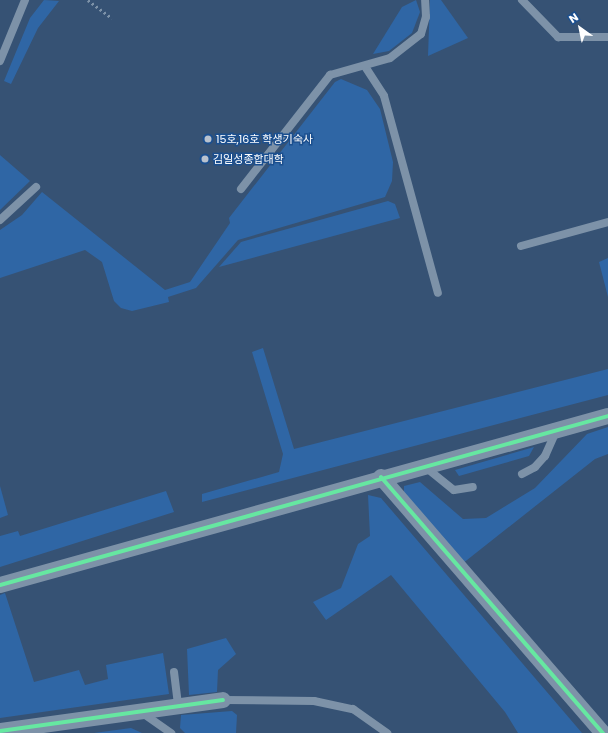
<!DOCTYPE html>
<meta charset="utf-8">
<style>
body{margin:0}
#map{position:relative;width:608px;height:733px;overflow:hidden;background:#365274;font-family:Poppins,"Noto Sans KR",sans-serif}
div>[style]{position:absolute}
.green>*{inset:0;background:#2f66a5}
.path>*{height:2.5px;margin-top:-1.25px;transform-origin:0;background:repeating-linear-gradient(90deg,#7d92a8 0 2px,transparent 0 5px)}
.lane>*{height:8px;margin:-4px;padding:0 4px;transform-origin:4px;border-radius:4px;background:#7d92a8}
.street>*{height:16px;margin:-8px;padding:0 8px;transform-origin:8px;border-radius:8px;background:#7d92a8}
.cycleway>*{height:4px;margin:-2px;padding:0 2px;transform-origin:2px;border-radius:2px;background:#66e7a1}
.dots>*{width:11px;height:11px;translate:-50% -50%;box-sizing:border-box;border:2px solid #1b4f8f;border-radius:50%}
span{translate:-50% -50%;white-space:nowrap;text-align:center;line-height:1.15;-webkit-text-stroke:3px #1b4f8f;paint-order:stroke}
.poi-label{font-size:11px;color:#fff}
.left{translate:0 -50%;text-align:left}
.north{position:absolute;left:560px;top:8px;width:40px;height:40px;-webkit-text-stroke:3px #1b4f8f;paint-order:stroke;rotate:327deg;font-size:11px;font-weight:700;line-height:16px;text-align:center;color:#fff}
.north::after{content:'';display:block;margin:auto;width:14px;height:18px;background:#fff;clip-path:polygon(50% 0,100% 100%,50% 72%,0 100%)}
</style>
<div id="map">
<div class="green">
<div style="clip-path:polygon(44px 0,59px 1px,38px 28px,11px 84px,4px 81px,30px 18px)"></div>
<div style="clip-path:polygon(416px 0,420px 12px,412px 33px,389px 51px,373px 54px,402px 7px)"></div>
<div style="clip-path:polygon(430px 0,441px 0,468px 38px,428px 56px)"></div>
<div style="clip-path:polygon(341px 79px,367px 90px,380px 109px,393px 162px,392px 181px,385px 197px,238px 240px,196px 288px,168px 297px,169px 302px,132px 311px,121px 308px,114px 301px,102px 262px,85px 250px,0 278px,0 230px,22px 215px,42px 192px,165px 290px,190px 282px,230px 223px,229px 218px,335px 82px)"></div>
<div style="clip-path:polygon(0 155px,30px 181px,0 210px)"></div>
<div style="clip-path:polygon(388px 201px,395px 204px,400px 218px,219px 267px,241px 242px)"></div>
<div style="clip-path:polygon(608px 258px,608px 297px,599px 262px)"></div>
<div style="clip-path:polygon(263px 348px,294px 449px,608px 369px,608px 395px,202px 502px,202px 494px,279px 472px,283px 454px,252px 352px)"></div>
<div style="clip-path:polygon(608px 427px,608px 454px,595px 459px,462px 564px,404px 492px,404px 486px,420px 482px,463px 519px,486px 518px,535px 488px,587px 434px)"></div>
<div style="clip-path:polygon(534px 447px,529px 456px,459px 476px,455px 470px)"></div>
<div style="clip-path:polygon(0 486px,8px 515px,0 518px)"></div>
<div style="clip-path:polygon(166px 491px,174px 512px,0 567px,0 536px,18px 531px,20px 536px)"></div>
<div style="clip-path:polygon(368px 495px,381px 498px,582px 733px,518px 733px,505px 712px,391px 575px,326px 620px,313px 602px,341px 588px,358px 544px,370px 536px)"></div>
<div style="clip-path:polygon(5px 593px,34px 682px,79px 670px,85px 685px,108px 679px,106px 665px,163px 653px,169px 694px,0 718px,0 595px)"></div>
<div style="clip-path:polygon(226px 638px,236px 654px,218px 670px,217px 692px,189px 695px,187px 649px)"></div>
<div style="clip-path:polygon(232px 711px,237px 715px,236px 733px,185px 733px,180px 728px,181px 715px)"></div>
<div style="clip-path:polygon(131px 728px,142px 733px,94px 733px)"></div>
</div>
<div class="path">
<div style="left:88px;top:0;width:30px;rotate:37deg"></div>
</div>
<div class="lane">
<div style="left:522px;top:0;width:52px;rotate:45.8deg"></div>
<div style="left:558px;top:37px;width:50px"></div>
<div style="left:0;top:61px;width:66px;rotate:-67.7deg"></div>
<div style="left:366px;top:68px;width:33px;rotate:57deg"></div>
<div style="left:384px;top:96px;width:204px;rotate:74.7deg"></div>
<div style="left:241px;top:189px;width:145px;rotate:-52deg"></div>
<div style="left:330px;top:75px;width:62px;rotate:-15.8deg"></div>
<div style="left:390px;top:58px;width:39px;rotate:-38deg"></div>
<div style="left:421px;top:34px;width:18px;rotate:-74deg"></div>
<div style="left:426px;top:17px;width:17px;rotate:-93deg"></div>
<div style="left:0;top:220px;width:49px;rotate:-42.5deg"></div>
<div style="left:521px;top:246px;width:90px;rotate:-15.4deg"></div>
<div style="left:424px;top:466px;width:38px;rotate:39deg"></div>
<div style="left:454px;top:490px;width:19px;rotate:-9deg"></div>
<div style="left:522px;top:474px;width:15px;rotate:-28deg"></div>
<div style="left:535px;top:467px;width:15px;rotate:-48deg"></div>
<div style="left:545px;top:456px;width:27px;rotate:-66deg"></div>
<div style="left:174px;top:672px;width:34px;rotate:83deg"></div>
<div style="left:223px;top:700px;width:91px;rotate:0.6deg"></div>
<div style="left:314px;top:701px;width:40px;rotate:12deg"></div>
<div style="left:353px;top:709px;width:42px;rotate:35.2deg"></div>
<div style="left:141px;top:712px;width:37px;rotate:35deg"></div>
</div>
<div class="street">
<div style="left:381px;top:477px;width:339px;rotate:49.1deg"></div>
<div style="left:0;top:585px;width:631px;rotate:-15.53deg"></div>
<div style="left:0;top:731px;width:225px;rotate:-7.9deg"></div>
</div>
<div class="cycleway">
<div style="left:381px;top:477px;width:339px;rotate:49.1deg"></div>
<div style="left:0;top:585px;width:631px;rotate:-15.53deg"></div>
<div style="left:0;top:731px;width:225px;rotate:-7.9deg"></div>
</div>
<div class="dots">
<div style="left:208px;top:139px;background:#b9c2ce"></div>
<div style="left:205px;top:159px;background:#b9c2ce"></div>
</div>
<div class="poi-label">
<span class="left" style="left:216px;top:139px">15호,16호 학생기숙사</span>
<span class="left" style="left:213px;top:159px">김일성종합대학</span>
</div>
<div class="north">N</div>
</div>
